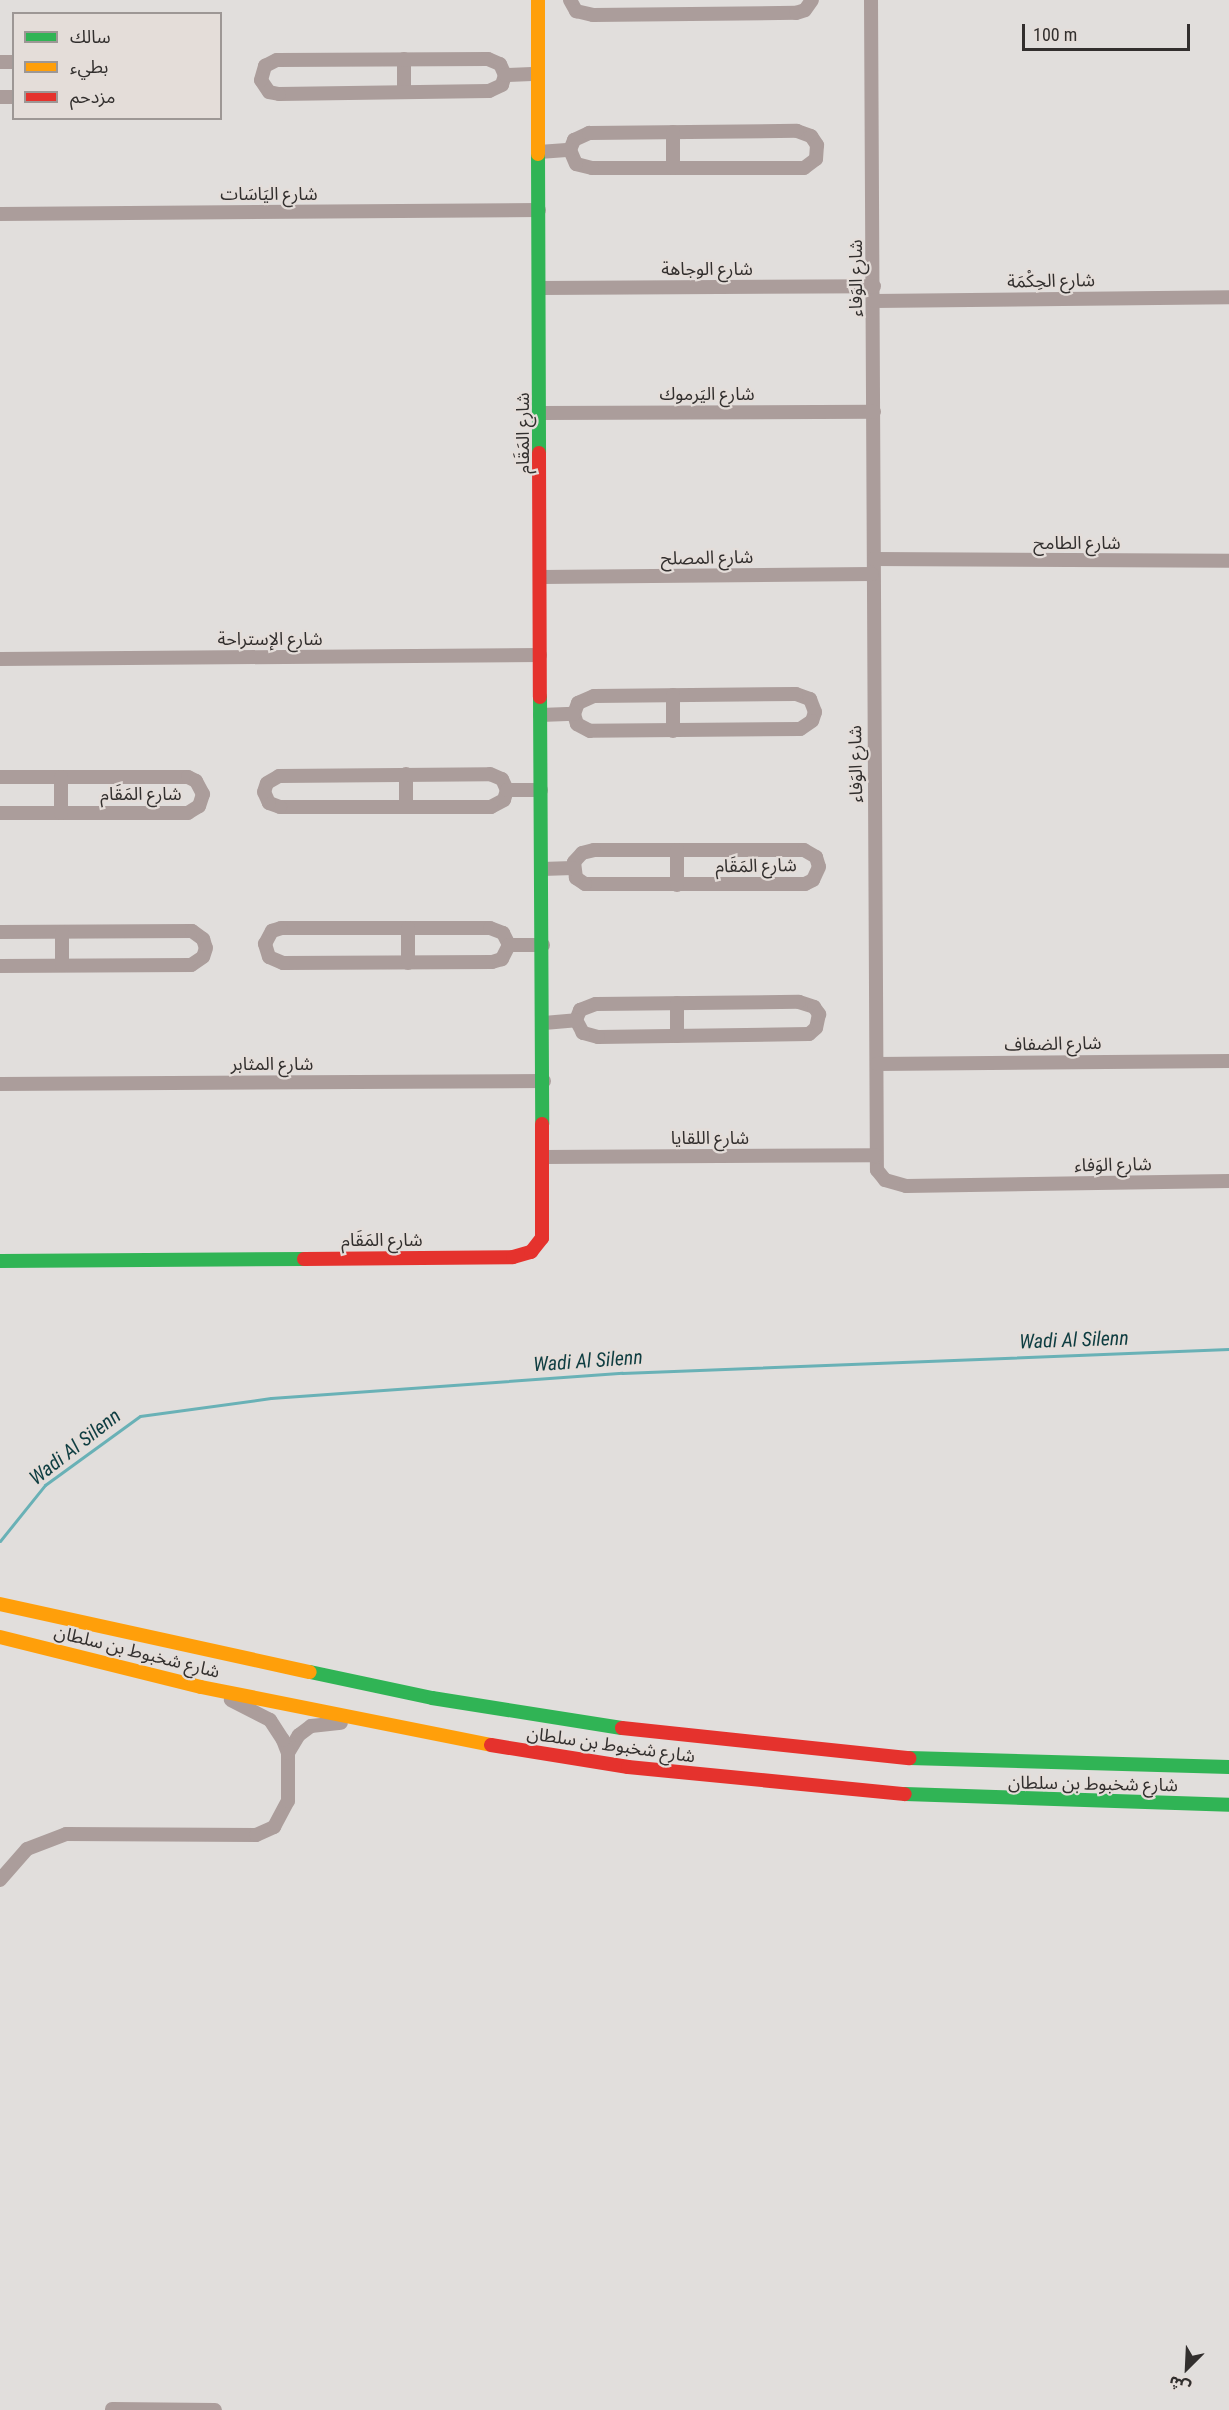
<!DOCTYPE html>
<meta charset="utf-8">
<style>
body{margin:0}
#map{position:relative;width:1229px;height:2410px;overflow:hidden;background:#e1dedc;font-family:"Roboto Condensed","Noto Sans Arabic",sans-serif}
div>[style]{position:absolute}
.stream>*{height:3px;margin:-1.5px;padding:0 1.5px;transform-origin:1.5px;border-radius:1.5px;background:#69b1b6}
.street>*{height:14px;margin:-7px;padding:0 7px;transform-origin:7px;border-radius:7px;background:#ab9d9b}
.fast>*{height:14px;margin:-7px;padding:0 7px;transform-origin:7px;border-radius:7px;background:#30b455}
.slow>*{height:14px;margin:-7px;padding:0 7px;transform-origin:7px;border-radius:7px;background:#ff9f0a}
.jam>*{height:14px;margin:-7px;padding:0 7px;transform-origin:7px;border-radius:7px;background:#e5322d}
span{translate:-50% -50%;white-space:nowrap;text-align:center;line-height:1.15;-webkit-text-stroke:4.5px #e4ddd9;paint-order:stroke}
.street-label{font-size:18px;color:#322f2e}
.water-label{font-size:20px;color:#0e3d41;font-style:italic}
.legend{position:absolute;left:12px;top:12px;width:210px;height:108px;box-sizing:border-box;background:#e4ddd9;border:2px solid #9d9795;margin:0;padding:8px 10px;list-style:none;font-size:18px;color:#322f2e}
.legend li{display:flex;align-items:center;gap:12px;height:30px}
.legend b{width:30px;border:2px solid #9d9795}
.north{position:absolute;left:1157px;top:2338px;width:60px;height:60px;-webkit-text-stroke:4px #e4ddd9;paint-order:stroke;rotate:204deg;font-size:16px;font-weight:700;line-height:24px;text-align:center;color:#322f2e}
.north::after{content:'';display:block;margin:auto;width:21px;height:27px;background:#322f2e;clip-path:polygon(50% 0,100% 100%,50% 72%,0 100%)}
.scale{position:absolute;left:1022px;top:24px;width:168px;height:27px;box-sizing:border-box;border:3px solid #322f2e;border-top:0;padding-left:8px;font-size:18px;line-height:21px;white-space:nowrap;color:#322f2e;-webkit-text-stroke:4px #e4ddd9;paint-order:stroke}
</style>
<div id="map">
<div class="stream">
<div style="left:0;top:1541px;width:72px;rotate:-51.2deg"></div>
<div style="left:45px;top:1485px;width:117px;rotate:-36deg"></div>
<div style="left:140px;top:1416px;width:132px;rotate:-7.8deg"></div>
<div style="left:271px;top:1398px;width:352px;rotate:-4.1deg"></div>
<div style="left:622px;top:1373px;width:607px;rotate:-2.26deg"></div>
</div>
<div class="street">
<div style="left:570px;top:0;width:13px;rotate:61deg"></div>
<div style="left:576px;top:11px;width:17px;rotate:13deg"></div>
<div style="left:593px;top:15px;width:203px;rotate:-0.6deg"></div>
<div style="left:796px;top:13px;width:9px;rotate:-18deg"></div>
<div style="left:805px;top:10px;width:12px;rotate:-55deg"></div>
<div style="left:871px;top:0;width:1170px;rotate:89.71deg"></div>
<div style="left:877px;top:1170px;width:13px;rotate:51deg"></div>
<div style="left:885px;top:1180px;width:22px;rotate:16deg"></div>
<div style="left:906px;top:1186px;width:323px;rotate:-0.9deg"></div>
<div style="left:404px;top:59px;width:33px;rotate:90deg"></div>
<div style="left:488px;top:59px;width:13px;rotate:23deg"></div>
<div style="left:500px;top:64px;width:12px;rotate:66deg"></div>
<div style="left:505px;top:75px;width:10px;rotate:107deg"></div>
<div style="left:502px;top:85px;width:14px;rotate:155deg"></div>
<div style="left:489px;top:91px;width:210px;rotate:179.2deg"></div>
<div style="left:279px;top:94px;width:10px;rotate:-169deg"></div>
<div style="left:269px;top:92px;width:14px;rotate:-124deg"></div>
<div style="left:261px;top:80px;width:15px;rotate:-74deg"></div>
<div style="left:265px;top:66px;width:13px;rotate:-27deg"></div>
<div style="left:277px;top:60px;width:211px;rotate:-0.3deg"></div>
<div style="left:0;top:62px;width:14px"></div>
<div style="left:505px;top:75px;width:33px;rotate:-2deg"></div>
<div style="left:0;top:97px;width:14px"></div>
<div style="left:797px;top:131px;width:15px;rotate:20deg"></div>
<div style="left:811px;top:136px;width:11px;rotate:56deg"></div>
<div style="left:817px;top:145px;width:14px;rotate:94deg"></div>
<div style="left:816px;top:159px;width:15px;rotate:143deg"></div>
<div style="left:804px;top:168px;width:212px;rotate:180deg"></div>
<div style="left:592px;top:168px;width:16px;rotate:-166deg"></div>
<div style="left:576px;top:164px;width:15px;rotate:-113deg"></div>
<div style="left:570px;top:150px;width:11px;rotate:-68deg"></div>
<div style="left:574px;top:140px;width:17px;rotate:-25deg"></div>
<div style="left:589px;top:133px;width:208px;rotate:-0.6deg"></div>
<div style="left:673px;top:132px;width:36px;rotate:90deg"></div>
<div style="left:539px;top:152px;width:31px;rotate:-4deg"></div>
<div style="left:0;top:214px;width:539px;rotate:-0.43deg"></div>
<div style="left:540px;top:288px;width:334px;rotate:-0.3deg"></div>
<div style="left:874px;top:301px;width:355px;rotate:-0.6deg"></div>
<div style="left:541px;top:413px;width:333px;rotate:-0.2deg"></div>
<div style="left:874px;top:559px;width:355px;rotate:0.3deg"></div>
<div style="left:542px;top:577px;width:330px;rotate:-0.5deg"></div>
<div style="left:0;top:659px;width:540px;rotate:-0.42deg"></div>
<div style="left:796px;top:694px;width:15px;rotate:20deg"></div>
<div style="left:810px;top:699px;width:14px;rotate:69deg"></div>
<div style="left:815px;top:712px;width:9px;rotate:108deg"></div>
<div style="left:812px;top:721px;width:14px;rotate:146deg"></div>
<div style="left:800px;top:729px;width:210px;rotate:179.5deg"></div>
<div style="left:590px;top:731px;width:15px;rotate:-152deg"></div>
<div style="left:577px;top:724px;width:10px;rotate:-107deg"></div>
<div style="left:574px;top:714px;width:12px;rotate:-70deg"></div>
<div style="left:578px;top:703px;width:17px;rotate:-24deg"></div>
<div style="left:594px;top:696px;width:202px;rotate:-0.6deg"></div>
<div style="left:540px;top:715px;width:34px;rotate:-2deg"></div>
<div style="left:673px;top:731px;width:36px;rotate:-90deg"></div>
<div style="left:406px;top:774px;width:33px;rotate:90deg"></div>
<div style="left:490px;top:774px;width:13px;rotate:23deg"></div>
<div style="left:502px;top:779px;width:12px;rotate:66deg"></div>
<div style="left:507px;top:790px;width:10px;rotate:107deg"></div>
<div style="left:504px;top:800px;width:15px;rotate:152deg"></div>
<div style="left:491px;top:807px;width:211px;rotate:180deg"></div>
<div style="left:280px;top:807px;width:12px;rotate:-160deg"></div>
<div style="left:269px;top:803px;width:12px;rotate:-114deg"></div>
<div style="left:264px;top:792px;width:9px;rotate:-72deg"></div>
<div style="left:267px;top:783px;width:14px;rotate:-30deg"></div>
<div style="left:279px;top:776px;width:211px;rotate:-0.5deg"></div>
<div style="left:0;top:777px;width:188px"></div>
<div style="left:188px;top:777px;width:9px;rotate:27deg"></div>
<div style="left:196px;top:781px;width:15px;rotate:62deg"></div>
<div style="left:203px;top:794px;width:13px;rotate:108deg"></div>
<div style="left:199px;top:806px;width:13px;rotate:148deg"></div>
<div style="left:188px;top:813px;width:188px;rotate:180deg"></div>
<div style="left:61px;top:777px;width:36px;rotate:90deg"></div>
<div style="left:507px;top:790px;width:34px"></div>
<div style="left:594px;top:850px;width:210px"></div>
<div style="left:804px;top:850px;width:14px;rotate:30deg"></div>
<div style="left:816px;top:857px;width:10px;rotate:73deg"></div>
<div style="left:819px;top:867px;width:14px;rotate:115deg"></div>
<div style="left:813px;top:880px;width:9px;rotate:153deg"></div>
<div style="left:805px;top:884px;width:220px;rotate:180deg"></div>
<div style="left:585px;top:884px;width:11px;rotate:-146deg"></div>
<div style="left:576px;top:878px;width:16px;rotate:-97deg"></div>
<div style="left:574px;top:862px;width:12px;rotate:-48deg"></div>
<div style="left:582px;top:853px;width:12px;rotate:-14deg"></div>
<div style="left:542px;top:869px;width:31px;rotate:-2deg"></div>
<div style="left:677px;top:885px;width:35px;rotate:-90deg"></div>
<div style="left:281px;top:928px;width:209px"></div>
<div style="left:490px;top:928px;width:14px;rotate:21deg"></div>
<div style="left:503px;top:933px;width:13px;rotate:63deg"></div>
<div style="left:509px;top:945px;width:16px;rotate:117deg"></div>
<div style="left:502px;top:959px;width:10px;rotate:163deg"></div>
<div style="left:492px;top:962px;width:209px;rotate:179.7deg"></div>
<div style="left:283px;top:963px;width:15px;rotate:-157deg"></div>
<div style="left:269px;top:957px;width:14px;rotate:-107deg"></div>
<div style="left:265px;top:944px;width:15px;rotate:-62deg"></div>
<div style="left:272px;top:931px;width:9px;rotate:-18deg"></div>
<div style="left:408px;top:928px;width:35px;rotate:90deg"></div>
<div style="left:0;top:932px;width:192px;rotate:-0.3deg"></div>
<div style="left:192px;top:931px;width:14px;rotate:36deg"></div>
<div style="left:203px;top:939px;width:9px;rotate:72deg"></div>
<div style="left:206px;top:948px;width:9px;rotate:108deg"></div>
<div style="left:203px;top:957px;width:14px;rotate:146deg"></div>
<div style="left:191px;top:965px;width:191px;rotate:179.7deg"></div>
<div style="left:509px;top:945px;width:34px"></div>
<div style="left:62px;top:965px;width:33px;rotate:-90deg"></div>
<div style="left:799px;top:1002px;width:16px;rotate:18deg"></div>
<div style="left:814px;top:1007px;width:9px;rotate:54deg"></div>
<div style="left:819px;top:1014px;width:14px;rotate:102deg"></div>
<div style="left:816px;top:1028px;width:9px;rotate:139deg"></div>
<div style="left:809px;top:1034px;width:211px;rotate:179.2deg"></div>
<div style="left:598px;top:1037px;width:16px;rotate:-165deg"></div>
<div style="left:583px;top:1033px;width:15px;rotate:-118deg"></div>
<div style="left:576px;top:1020px;width:11px;rotate:-68deg"></div>
<div style="left:580px;top:1010px;width:17px;rotate:-21deg"></div>
<div style="left:596px;top:1004px;width:203px;rotate:-0.6deg"></div>
<div style="left:544px;top:1023px;width:32px;rotate:-5deg"></div>
<div style="left:677px;top:1036px;width:33px;rotate:-90deg"></div>
<div style="left:877px;top:1064px;width:352px;rotate:-0.5deg"></div>
<div style="left:0;top:1084px;width:544px;rotate:-0.32deg"></div>
<div style="left:544px;top:1157px;width:332px;rotate:-0.3deg"></div>
<div style="left:288px;top:1753px;width:21px;rotate:-59deg"></div>
<div style="left:299px;top:1735px;width:15px;rotate:-37deg"></div>
<div style="left:311px;top:1726px;width:30px;rotate:-6deg"></div>
<div style="left:0;top:1880px;width:41px;rotate:-48.9deg"></div>
<div style="left:27px;top:1849px;width:42px;rotate:-21deg"></div>
<div style="left:66px;top:1834px;width:190px;rotate:0.3deg"></div>
<div style="left:256px;top:1835px;width:20px;rotate:-24deg"></div>
<div style="left:274px;top:1827px;width:30px;rotate:-62deg"></div>
<div style="left:288px;top:1801px;width:48px;rotate:-90deg"></div>
<div style="left:288px;top:1753px;width:14px;rotate:-111deg"></div>
<div style="left:283px;top:1740px;width:24px;rotate:-123deg"></div>
<div style="left:270px;top:1720px;width:44px;rotate:-152.9deg"></div>
<div style="left:112px;top:2409px;width:103px;rotate:0.6deg"></div>
</div>
<div class="fast">
<div style="left:538px;top:154px;width:299px;rotate:89.8deg"></div>
<div style="left:540px;top:697px;width:427px;rotate:89.7deg"></div>
<div style="left:0;top:1261px;width:304px;rotate:-0.4deg"></div>
<div style="left:310px;top:1672px;width:125px;rotate:12deg"></div>
<div style="left:432px;top:1698px;width:192px;rotate:9deg"></div>
<div style="left:909px;top:1758px;width:320px;rotate:1.6deg"></div>
<div style="left:905px;top:1794px;width:324px;rotate:1.9deg"></div>
</div>
<div class="slow">
<div style="left:538px;top:0;width:154px;rotate:90deg"></div>
<div style="left:0;top:1604px;width:317px;rotate:12.4deg"></div>
<div style="left:0;top:1637px;width:207px;rotate:14deg"></div>
<div style="left:201px;top:1687px;width:296px;rotate:11.3deg"></div>
</div>
<div class="jam">
<div style="left:539px;top:453px;width:244px;rotate:89.8deg"></div>
<div style="left:304px;top:1259px;width:209px;rotate:-0.5deg"></div>
<div style="left:513px;top:1257px;width:19px;rotate:-16deg"></div>
<div style="left:531px;top:1252px;width:18px;rotate:-52deg"></div>
<div style="left:542px;top:1238px;width:114px;rotate:-90deg"></div>
<div style="left:622px;top:1728px;width:289px;rotate:6deg"></div>
<div style="left:491px;top:1745px;width:139px;rotate:9.1deg"></div>
<div style="left:628px;top:1767px;width:278px;rotate:5.6deg"></div>
</div>
<div class="street-label">
<span style="left:269px;top:194px">شارع اليَاسَات</span>
<span style="left:707px;top:269px">شارع الوجاهة</span>
<span style="left:856px;top:278px;rotate:-90deg">شارع الوَفاء</span>
<span style="left:1051px;top:281px;rotate:-1deg">شارع الحِكْمَة</span>
<span style="left:707px;top:394px">شارع اليَرموك</span>
<span style="left:523px;top:433px;rotate:-90deg">شارع المَقَام</span>
<span style="left:1077px;top:543px">شارع الطامح</span>
<span style="left:707px;top:558px;rotate:-1deg">شارع المصلح</span>
<span style="left:270px;top:639px">شارع الإستراحة</span>
<span style="left:856px;top:764px;rotate:-91deg">شارع الوَفاء</span>
<span style="left:141px;top:794px">شارع المَقَام</span>
<span style="left:756px;top:866px;rotate:-1deg">شارع المَقَام</span>
<span style="left:1053px;top:1044px;rotate:-1deg">شارع الضفاف</span>
<span style="left:272px;top:1064px">شارع المثابر</span>
<span style="left:710px;top:1138px">شارع اللقايا</span>
<span style="left:1113px;top:1165px;rotate:-1deg">شارع الوَفاء</span>
<span style="left:382px;top:1240px">شارع المَقَام</span>
<span style="left:137px;top:1652px;rotate:14deg">شارع شخبوط بن سلطان</span>
<span style="left:611px;top:1745px;rotate:8deg">شارع شخبوط بن سلطان</span>
<span style="left:1093px;top:1784px;rotate:1deg">شارع شخبوط بن سلطان</span>
</div>
<div class="water-label">
<span style="left:1074px;top:1340px;rotate:-2deg">Wadi Al Silenn</span>
<span style="left:588px;top:1361px;rotate:-4deg">Wadi Al Silenn</span>
<span style="left:75px;top:1447px;rotate:-38deg">Wadi Al Silenn</span>
</div>
<ul class="legend">
<li><b style="height:8px;background:#30b455"></b>سالك</li>
<li><b style="height:8px;background:#ff9f0a"></b>بطيء</li>
<li><b style="height:8px;background:#e5322d"></b>مزدحم</li>
</ul>
<div class="north">ش</div>
<div class="scale">100 m</div>
</div>
